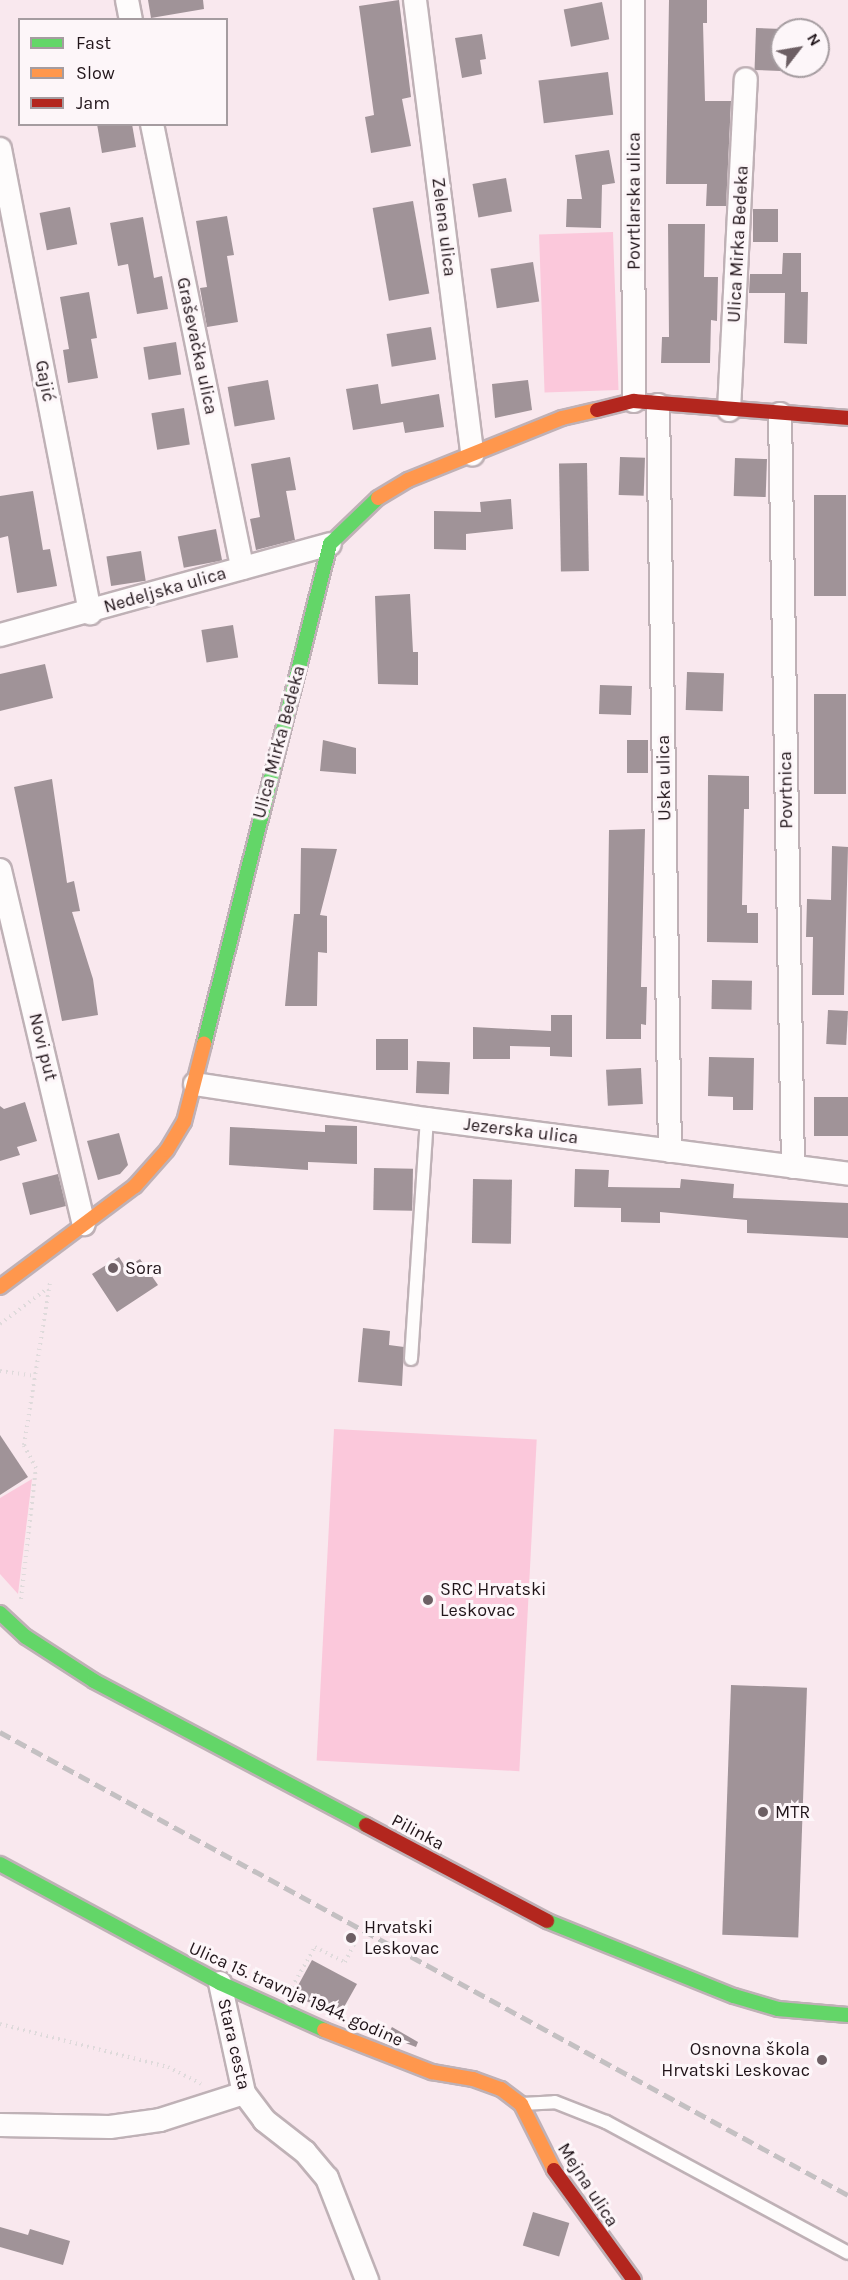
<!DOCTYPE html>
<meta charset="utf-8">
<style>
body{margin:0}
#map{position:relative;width:848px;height:2280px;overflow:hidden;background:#f9e8ee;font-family:Karla,sans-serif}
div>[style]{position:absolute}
.green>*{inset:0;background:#fbc8db;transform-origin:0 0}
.building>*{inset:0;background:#a09398;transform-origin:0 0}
.path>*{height:4px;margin-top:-2px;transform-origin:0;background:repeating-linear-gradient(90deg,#dfdadb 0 1.5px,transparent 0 6px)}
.roads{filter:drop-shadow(2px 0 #bfb1b6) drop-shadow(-2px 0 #bfb1b6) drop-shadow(0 2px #bfb1b6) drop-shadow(0 -2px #bfb1b6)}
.lane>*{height:12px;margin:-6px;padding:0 6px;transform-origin:6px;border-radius:6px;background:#fefcfc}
.street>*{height:22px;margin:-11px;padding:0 11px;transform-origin:11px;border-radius:11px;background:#fefcfc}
.fast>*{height:14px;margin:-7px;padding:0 7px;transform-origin:7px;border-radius:7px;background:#63d668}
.slow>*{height:14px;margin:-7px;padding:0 7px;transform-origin:7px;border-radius:7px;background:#ff974d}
.jam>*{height:14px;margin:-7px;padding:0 7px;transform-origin:7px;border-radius:7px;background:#b3261e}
.rail>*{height:4.5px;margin-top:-2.25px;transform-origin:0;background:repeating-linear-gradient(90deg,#c4c0c2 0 12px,transparent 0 18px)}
.dots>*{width:16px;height:16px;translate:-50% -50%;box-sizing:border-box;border:3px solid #fdf6f9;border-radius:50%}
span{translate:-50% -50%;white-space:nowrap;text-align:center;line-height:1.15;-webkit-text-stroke:6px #fdf6f9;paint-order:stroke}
.street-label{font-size:18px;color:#21151a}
.poi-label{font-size:18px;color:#21151a}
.left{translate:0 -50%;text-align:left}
.right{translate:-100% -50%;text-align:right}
.legend{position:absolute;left:18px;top:18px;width:210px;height:108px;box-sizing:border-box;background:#fdf6f9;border:2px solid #a59ca0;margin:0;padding:8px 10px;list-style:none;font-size:18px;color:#21151a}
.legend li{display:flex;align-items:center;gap:12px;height:30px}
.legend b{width:30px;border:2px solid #a59ca0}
.north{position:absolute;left:770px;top:18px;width:60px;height:60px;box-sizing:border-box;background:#fdf6f9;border:2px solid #a59ca0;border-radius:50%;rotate:59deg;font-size:16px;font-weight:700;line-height:24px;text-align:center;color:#21151a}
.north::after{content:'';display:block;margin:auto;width:21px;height:27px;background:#6d5f64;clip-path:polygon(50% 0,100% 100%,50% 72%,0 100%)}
</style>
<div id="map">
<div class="green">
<div style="left:613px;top:232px;width:158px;height:74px;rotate:88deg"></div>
<div style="left:334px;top:1429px;width:203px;height:332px;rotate:3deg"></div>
<div style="clip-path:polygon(32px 1479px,18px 1594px,0 1574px,0 1498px)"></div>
</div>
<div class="building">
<div style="clip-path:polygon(148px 0,203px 0,204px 9px,151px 18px)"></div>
<div style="clip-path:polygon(399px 0,411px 97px,402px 99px,411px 146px,371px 153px,365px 117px,374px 115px,359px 6px)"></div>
<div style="clip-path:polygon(669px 0,707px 0,707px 23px,703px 23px,705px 101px,731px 101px,726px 206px,706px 206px,707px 184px,666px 184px)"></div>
<div style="left:602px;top:2px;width:38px;height:39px;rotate:79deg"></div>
<div style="left:756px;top:28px;width:26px;height:42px;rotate:2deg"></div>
<div style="clip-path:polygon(482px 34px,486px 59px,480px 60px,482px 74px,462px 78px,455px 38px)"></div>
<div style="left:608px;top:72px;width:43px;height:70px;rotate:83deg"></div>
<div style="clip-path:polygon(97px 124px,132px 124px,136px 147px,102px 153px)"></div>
<div style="clip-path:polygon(609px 150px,615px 183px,602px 185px,601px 228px,566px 227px,567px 199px,582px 199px,575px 155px)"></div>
<div style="left:506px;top:178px;width:34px;height:34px;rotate:80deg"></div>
<div style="left:413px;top:201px;width:94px;height:41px;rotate:80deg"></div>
<div style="left:70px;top:207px;width:38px;height:31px;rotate:79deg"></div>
<div style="left:753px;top:209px;width:25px;height:33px"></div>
<div style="clip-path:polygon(227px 216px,234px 255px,227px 256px,238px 322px,207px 327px,200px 288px,207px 287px,196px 221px)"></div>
<div style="clip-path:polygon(143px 217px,154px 278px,162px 276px,168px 309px,137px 314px,128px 264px,118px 266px,110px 223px)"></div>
<div style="clip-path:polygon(668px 224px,705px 224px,704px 277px,718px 277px,717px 321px,711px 320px,710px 363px,661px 363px,662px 337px,669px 337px)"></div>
<div style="clip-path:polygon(783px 253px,801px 253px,801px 292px,808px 292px,807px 344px,784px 343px,785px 293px,749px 293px,750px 274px,782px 274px)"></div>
<div style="left:533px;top:262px;width:40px;height:43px;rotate:81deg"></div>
<div style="clip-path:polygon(89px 292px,97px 338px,91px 339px,98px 378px,68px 383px,63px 350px,69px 349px,60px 297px)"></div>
<div style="left:431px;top:327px;width:33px;height:45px;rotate:81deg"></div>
<div style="left:176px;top:342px;width:33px;height:33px;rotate:81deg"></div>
<div style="left:268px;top:380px;width:40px;height:41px;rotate:80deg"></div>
<div style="clip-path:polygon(528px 380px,532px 410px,495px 418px,492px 384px)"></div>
<div style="clip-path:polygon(378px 384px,381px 404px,439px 394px,444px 427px,405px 433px,403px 422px,353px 430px,346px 389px)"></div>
<div style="left:184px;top:408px;width:37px;height:33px;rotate:81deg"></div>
<div style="clip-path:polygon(290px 457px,296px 490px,286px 491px,295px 540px,256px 550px,250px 519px,260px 517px,251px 464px)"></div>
<div style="left:620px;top:457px;width:25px;height:38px;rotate:2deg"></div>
<div style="left:735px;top:458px;width:32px;height:38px;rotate:2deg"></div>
<div style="left:587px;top:463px;width:108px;height:28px;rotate:89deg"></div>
<div style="clip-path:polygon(33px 491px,43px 550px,50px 549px,57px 586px,17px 593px,8px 536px,0 538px,0 496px)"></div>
<div style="left:814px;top:495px;width:32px;height:101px"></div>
<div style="clip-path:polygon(511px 499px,513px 529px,466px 534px,466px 550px,434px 549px,434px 511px,481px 512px,480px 502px)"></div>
<div style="left:216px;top:529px;width:32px;height:39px;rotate:79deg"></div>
<div style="left:141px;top:551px;width:30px;height:35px;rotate:81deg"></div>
<div style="clip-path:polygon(410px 594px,413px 652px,418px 652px,418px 685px,378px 684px,375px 596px)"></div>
<div style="left:233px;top:625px;width:33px;height:32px;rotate:81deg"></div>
<div style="clip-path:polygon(45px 664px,53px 698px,0 711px,0 674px)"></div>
<div style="left:687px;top:672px;width:37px;height:38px;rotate:2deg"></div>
<div style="left:600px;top:685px;width:32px;height:29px;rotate:2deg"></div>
<div style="left:814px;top:694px;width:32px;height:100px"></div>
<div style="clip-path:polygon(323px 740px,356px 748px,356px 774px,320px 771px)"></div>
<div style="left:627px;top:740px;width:21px;height:33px"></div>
<div style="clip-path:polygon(708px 775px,749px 776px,749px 809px,744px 809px,742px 905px,747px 905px,747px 913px,758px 913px,758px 943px,707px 942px)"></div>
<div style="clip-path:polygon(52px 779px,67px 883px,74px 881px,80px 911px,72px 912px,93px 979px,98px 1015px,62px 1021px,14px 787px)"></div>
<div style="clip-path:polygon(645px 829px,641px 987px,647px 987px,646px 1025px,641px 1024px,641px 1039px,606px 1039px,609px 830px)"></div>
<div style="clip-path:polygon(832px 846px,848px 847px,844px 995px,812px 995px,813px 937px,806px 937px,807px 899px,831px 900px)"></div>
<div style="clip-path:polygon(301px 848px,337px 849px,320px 915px,327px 916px,327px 953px,318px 952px,317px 1006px,285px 1006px,294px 914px,300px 914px)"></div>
<div style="left:712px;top:980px;width:40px;height:29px;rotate:1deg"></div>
<div style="left:828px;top:1010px;width:20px;height:34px;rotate:3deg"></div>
<div style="clip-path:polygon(551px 1015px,572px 1015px,572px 1057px,550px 1056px,550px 1047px,510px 1046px,510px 1059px,473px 1059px,473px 1027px,551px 1031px)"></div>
<div style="left:376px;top:1039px;width:32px;height:31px"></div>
<div style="clip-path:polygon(709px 1057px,754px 1058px,753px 1110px,733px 1110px,733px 1097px,708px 1096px)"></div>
<div style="left:417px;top:1061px;width:33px;height:32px;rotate:2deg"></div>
<div style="left:641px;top:1068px;width:36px;height:35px;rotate:87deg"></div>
<div style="left:814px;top:1097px;width:34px;height:39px"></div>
<div style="clip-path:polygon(25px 1102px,37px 1141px,17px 1147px,20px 1155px,0 1161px,0 1106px,4px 1109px)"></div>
<div style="clip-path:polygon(325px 1125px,357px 1126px,357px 1164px,308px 1162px,308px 1170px,229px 1165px,230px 1127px,325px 1132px)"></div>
<div style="clip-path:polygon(119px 1133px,128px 1165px,120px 1174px,98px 1180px,87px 1141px)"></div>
<div style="left:374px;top:1168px;width:39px;height:42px;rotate:1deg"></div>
<div style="clip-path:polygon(575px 1169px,609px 1170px,608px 1187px,680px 1188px,681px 1179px,734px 1184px,733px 1198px,848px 1203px,848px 1238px,747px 1233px,747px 1220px,660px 1212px,660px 1223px,621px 1222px,621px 1208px,574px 1207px)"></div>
<div style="left:58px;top:1174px;width:33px;height:37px;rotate:76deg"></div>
<div style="left:473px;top:1179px;width:39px;height:64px;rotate:1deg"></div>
<div style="clip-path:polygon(119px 1257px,126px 1268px,140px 1259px,158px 1285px,117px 1312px,92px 1274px)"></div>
<div style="clip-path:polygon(363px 1328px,390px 1331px,389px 1345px,404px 1347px,402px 1386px,358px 1382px)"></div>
<div style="clip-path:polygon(0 1435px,28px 1477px,0 1495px)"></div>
<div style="left:731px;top:1685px;width:76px;height:250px;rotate:2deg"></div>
<div style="clip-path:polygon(312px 1960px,357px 1984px,339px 2016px,304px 2000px,306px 1997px,295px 1991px)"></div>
<div style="clip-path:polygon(392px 2027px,418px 2042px,416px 2047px,387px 2036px)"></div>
<div style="left:533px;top:2212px;width:38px;height:35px;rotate:17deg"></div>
<div style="clip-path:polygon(0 2227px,28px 2235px,30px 2229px,70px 2241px,63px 2265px,0 2247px)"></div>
</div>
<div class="path">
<div style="left:0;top:1324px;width:60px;rotate:-36.9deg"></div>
<div style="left:0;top:1371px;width:35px;rotate:8deg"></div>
<div style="left:21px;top:1599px;width:132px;rotate:-83.5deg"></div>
<div style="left:36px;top:1468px;width:26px;rotate:-118deg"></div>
<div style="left:24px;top:1445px;width:165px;rotate:-80.9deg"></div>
<div style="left:292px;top:1987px;width:46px;rotate:-60.1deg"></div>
<div style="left:315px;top:1947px;width:34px;rotate:27deg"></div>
<div style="left:345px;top:1962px;width:28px;rotate:-63deg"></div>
<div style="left:0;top:2024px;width:173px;rotate:14.4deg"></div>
<div style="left:168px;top:2067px;width:37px;rotate:27deg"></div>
</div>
<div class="roads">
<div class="lane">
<div style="left:411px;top:1359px;width:241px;rotate:-86.2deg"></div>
<div style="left:522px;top:2104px;width:33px;rotate:-3deg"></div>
<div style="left:555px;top:2102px;width:55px;rotate:21.4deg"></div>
<div style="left:606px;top:2122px;width:275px;rotate:28.4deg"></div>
</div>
<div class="street">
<div style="left:127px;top:0;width:20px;rotate:79deg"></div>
<div style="left:415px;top:0;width:458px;rotate:82.8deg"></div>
<div style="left:633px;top:0;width:401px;rotate:89.9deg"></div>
<div style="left:152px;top:124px;width:453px;rotate:78.5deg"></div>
<div style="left:0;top:149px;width:473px;rotate:79deg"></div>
<div style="left:658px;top:405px;width:746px;rotate:89.08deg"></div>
<div style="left:729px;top:410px;width:331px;rotate:-87.1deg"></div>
<div style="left:780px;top:414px;width:753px;rotate:89.01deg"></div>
<div style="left:0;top:635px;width:342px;rotate:-15.4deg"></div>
<div style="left:0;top:870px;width:364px;rotate:76.7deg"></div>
<div style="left:195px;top:1084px;width:235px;rotate:8.6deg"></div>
<div style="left:427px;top:1119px;width:425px;rotate:7.4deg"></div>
<div style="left:220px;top:1983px;width:113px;rotate:77.7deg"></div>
<div style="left:244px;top:2093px;width:34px;rotate:53deg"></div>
<div style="left:264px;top:2120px;width:52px;rotate:38deg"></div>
<div style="left:305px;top:2152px;width:34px;rotate:50deg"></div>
<div style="left:327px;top:2178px;width:110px;rotate:68.6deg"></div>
<div style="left:0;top:2125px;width:110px;rotate:1deg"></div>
<div style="left:110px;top:2127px;width:50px;rotate:-8deg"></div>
<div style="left:160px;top:2120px;width:88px;rotate:-17.8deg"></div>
</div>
<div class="fast">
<div style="left:204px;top:1044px;width:516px;rotate:-75.86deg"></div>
<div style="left:330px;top:544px;width:66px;rotate:-43.8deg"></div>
<div style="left:0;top:1613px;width:35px;rotate:43deg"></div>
<div style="left:26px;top:1637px;width:81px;rotate:32.9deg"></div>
<div style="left:94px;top:1681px;width:308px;rotate:27.9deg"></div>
<div style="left:0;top:1864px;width:250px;rotate:28.4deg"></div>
<div style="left:220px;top:1983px;width:114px;rotate:24.3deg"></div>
<div style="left:547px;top:1921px;width:201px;rotate:21.9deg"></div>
<div style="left:734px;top:1996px;width:46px;rotate:16.5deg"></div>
<div style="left:778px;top:2009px;width:70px;rotate:4.9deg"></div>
</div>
<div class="slow">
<div style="left:378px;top:498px;width:35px;rotate:-31deg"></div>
<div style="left:408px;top:480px;width:166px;rotate:-21.9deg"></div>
<div style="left:562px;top:418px;width:36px;rotate:-13deg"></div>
<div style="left:0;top:1287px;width:169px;rotate:-36.8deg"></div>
<div style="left:135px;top:1186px;width:48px;rotate:-48.4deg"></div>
<div style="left:167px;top:1150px;width:33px;rotate:-59deg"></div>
<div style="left:184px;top:1122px;width:81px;rotate:-75.6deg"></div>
<div style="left:324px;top:2030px;width:116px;rotate:21.3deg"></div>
<div style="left:432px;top:2072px;width:42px;rotate:9.7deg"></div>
<div style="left:473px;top:2079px;width:30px;rotate:20deg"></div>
<div style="left:501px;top:2089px;width:25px;rotate:37deg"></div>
<div style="left:521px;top:2104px;width:74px;rotate:63.4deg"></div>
</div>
<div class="jam">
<div style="left:597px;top:410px;width:38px;rotate:-14deg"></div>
<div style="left:634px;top:401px;width:215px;rotate:4.5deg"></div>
<div style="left:366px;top:1825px;width:205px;rotate:27.9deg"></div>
<div style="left:554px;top:2170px;width:136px;rotate:54deg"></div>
</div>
</div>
<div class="rail">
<div style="left:0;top:1732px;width:966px;rotate:28.63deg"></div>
</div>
<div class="dots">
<div style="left:113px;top:1268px;background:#6d5f64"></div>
<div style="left:428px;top:1600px;background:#6d5f64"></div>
<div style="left:763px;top:1812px;background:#6d5f64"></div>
<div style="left:351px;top:1938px;background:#6d5f64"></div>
<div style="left:822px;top:2060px;background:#6d5f64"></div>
</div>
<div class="street-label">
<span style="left:634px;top:201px;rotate:-90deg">Povrtlarska ulica</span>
<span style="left:444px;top:227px;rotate:83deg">Zelena ulica</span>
<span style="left:738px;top:244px;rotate:-87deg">Ulica Mirka Bedeka</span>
<span style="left:197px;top:346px;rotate:78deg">Graševačka ulica</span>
<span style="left:45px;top:381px;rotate:79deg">Gajić</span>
<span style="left:165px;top:590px;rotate:-16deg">Nedeljska ulica</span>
<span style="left:279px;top:742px;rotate:-75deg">Ulica Mirka Bedeka</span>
<span style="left:664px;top:778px;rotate:-91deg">Uska ulica</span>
<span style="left:786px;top:790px;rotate:-91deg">Povrtnica</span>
<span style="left:43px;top:1047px;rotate:76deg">Novi put</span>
<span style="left:521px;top:1131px;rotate:7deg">Jezerska ulica</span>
<span style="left:418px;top:1832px;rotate:28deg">Pilinka</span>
<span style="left:296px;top:1994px;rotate:24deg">Ulica 15. travnja 1944. godine</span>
<span style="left:234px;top:2044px;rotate:77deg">Stara cesta</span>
<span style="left:588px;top:2185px;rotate:57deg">Mejna ulica</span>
</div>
<div class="poi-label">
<span class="left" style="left:125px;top:1268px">Sora</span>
<span class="left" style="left:440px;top:1600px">SRC Hrvatski<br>Leskovac</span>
<span class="left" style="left:775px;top:1812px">MTR</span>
<span class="left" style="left:364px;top:1938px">Hrvatski<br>Leskovac</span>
<span class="right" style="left:810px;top:2060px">Osnovna škola<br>Hrvatski Leskovac</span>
</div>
<ul class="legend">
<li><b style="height:8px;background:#63d668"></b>Fast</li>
<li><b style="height:8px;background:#ff974d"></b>Slow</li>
<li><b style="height:8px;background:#b3261e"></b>Jam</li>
</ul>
<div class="north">N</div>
</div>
